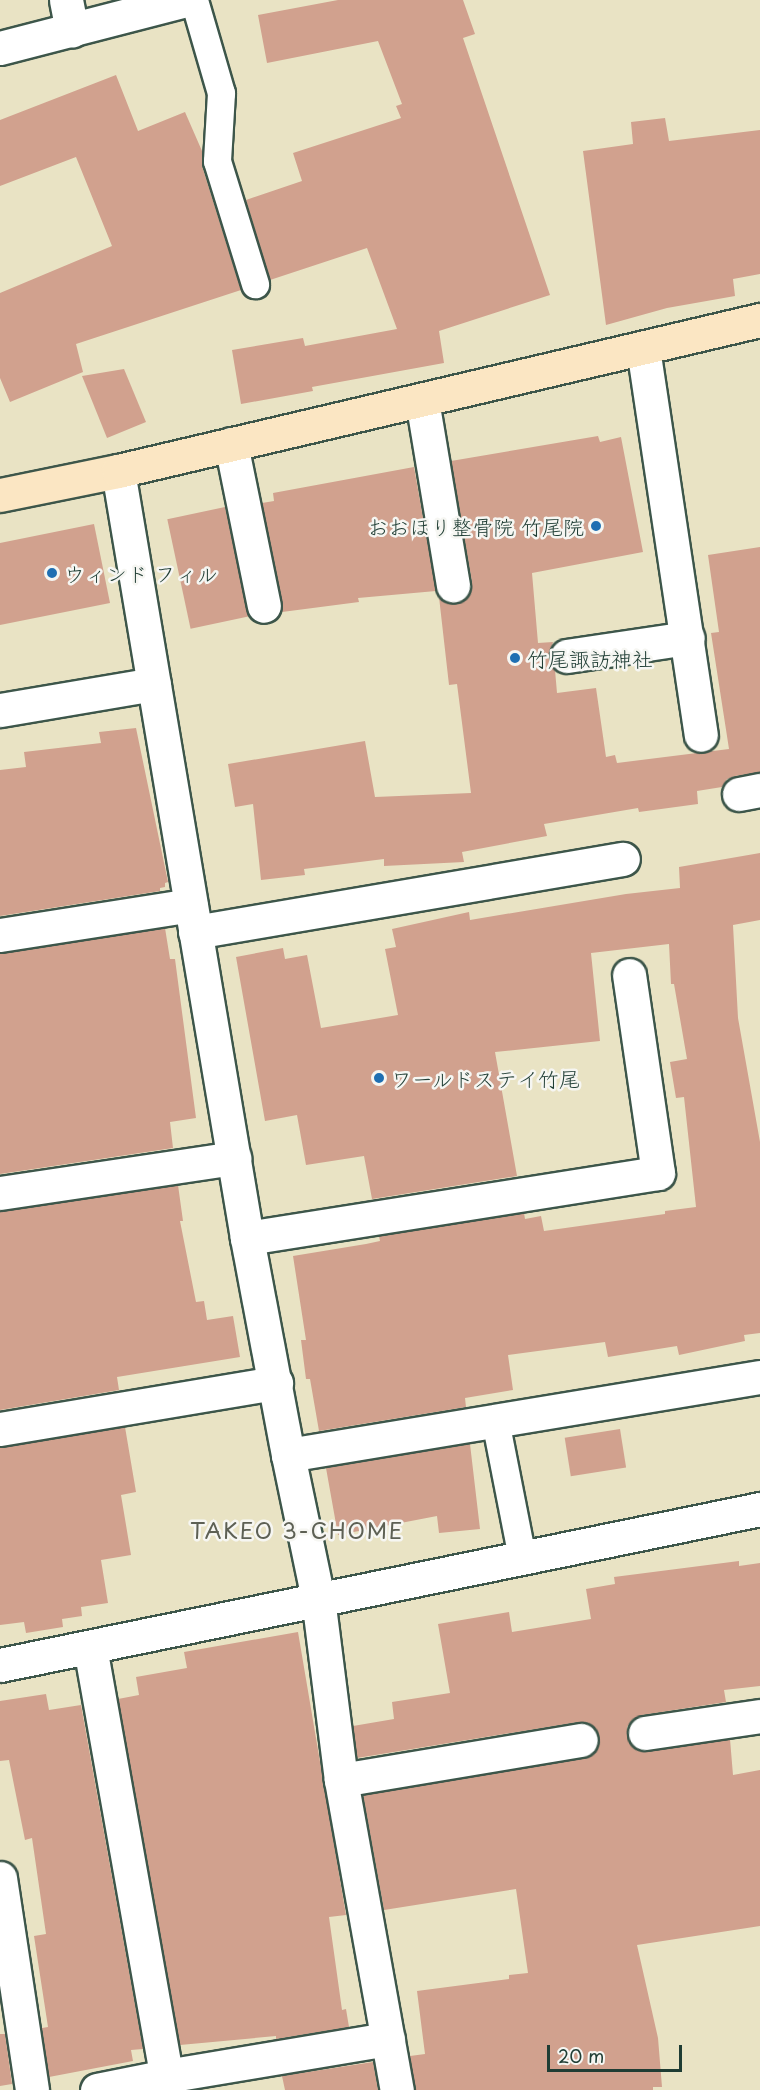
<!DOCTYPE html>
<meta charset="utf-8">
<style>
body{margin:0}
#map{position:relative;width:760px;height:2090px;overflow:hidden;background:#e9e3c4;font-family:"Playpen Sans","Klee One",sans-serif}
div>[style]{position:absolute}
.building>*{inset:0;background:#d1a18e;transform-origin:0 0}
.roads{filter:drop-shadow(2px 0 #3d564a) drop-shadow(-2px 0 #3d564a) drop-shadow(0 2px #3d564a) drop-shadow(0 -2px #3d564a)}
.lane>*{height:27px;margin:-13.5px;padding:0 13.5px;transform-origin:13.5px;border-radius:13.5px;background:#fff}
.street>*{height:33px;margin:-16.5px;padding:0 16.5px;transform-origin:16.5px;border-radius:16.5px;background:#fff}
.secondary>*{height:33px;margin:-16.5px;padding:0 16.5px;transform-origin:16.5px;border-radius:16.5px;background:#fbe6c3}
.dots>*{width:16px;height:16px;translate:-50% -50%;box-sizing:border-box;border:3px solid #f6f6f2;border-radius:50%}
span{translate:-50% -50%;white-space:nowrap;text-align:center;line-height:1.15;-webkit-text-stroke:5px #f6f6f2;paint-order:stroke}
.poi-label{font-size:21px;color:#1f3d34}
.right{translate:-100% -50%;text-align:right}
.left{translate:0 -50%;text-align:left}
.neighbourhood-label{font-size:22px;color:#5d6054;letter-spacing:1.5px}
.scale{position:absolute;left:547px;top:2045px;width:135px;height:27px;box-sizing:border-box;border:3px solid #1f3d34;border-top:0;padding-left:8px;font-size:18px;line-height:21px;white-space:nowrap;color:#1f3d34;-webkit-text-stroke:4px #f6f6f2;paint-order:stroke}
</style>
<div id="map">
<div class="building">
<div style="clip-path:polygon(338px 0,463px 0,475px 34px,463px 38px,550px 295px,439px 331px,444px 363px,312px 387px,313px 391px,241px 404px,232px 350px,303px 338px,305px 346px,397px 329px,367px 248px,270px 280px,246px 200px,302px 181px,293px 153px,401px 118px,396px 106px,402px 104px,378px 41px,267px 63px,258px 15px)"></div>
<div style="clip-path:polygon(116px 75px,138px 131px,185px 112px,202px 151px,202px 166px,241px 290px,76px 344px,83px 372px,10px 402px,0 378px,0 293px,112px 246px,76px 157px,0 186px,0 120px)"></div>
<div style="clip-path:polygon(665px 118px,669px 141px,760px 130px,760px 274px,733px 279px,735px 296px,667px 308px,606px 325px,583px 151px,633px 144px,631px 122px)"></div>
<div style="clip-path:polygon(124px 369px,146px 422px,107px 438px,82px 376px)"></div>
<div style="clip-path:polygon(598px 436px,600px 442px,621px 437px,643px 552px,532px 573px,538px 643px,553px 642px,548px 658px,555px 670px,557px 693px,596px 688px,606px 757px,615px 755px,617px 763px,729px 749px,711px 633px,719px 632px,708px 555px,760px 547px,760px 772px,735px 776px,727px 779px,722px 787px,697px 791px,698px 804px,639px 812px,638px 808px,544px 824px,547px 836px,462px 852px,464px 862px,384px 866px,384px 859px,304px 869px,305px 875px,261px 880px,253px 804px,235px 807px,228px 764px,365px 741px,375px 797px,471px 793px,457px 684px,449px 685px,439px 597px,447px 603px,457px 603px,465px 599px,470px 592px,472px 582px,451px 461px)"></div>
<div style="clip-path:polygon(414px 467px,436px 591px,358px 598px,359px 602px,282px 612px,282px 602px,262px 503px,274px 501px,273px 493px)"></div>
<div style="left:225px;top:507px;width:112px;height:59px;rotate:78deg"></div>
<div style="clip-path:polygon(94px 524px,110px 603px,0 625px,0 543px)"></div>
<div style="clip-path:polygon(136px 728px,168px 882px,165px 883px,165px 887px,160px 888px,160px 891px,0 916px,0 770px,26px 767px,24px 752px,101px 743px,99px 732px)"></div>
<div style="clip-path:polygon(760px 853px,760px 920px,733px 925px,738px 1018px,760px 1142px,760px 1333px,744px 1335px,745px 1341px,679px 1355px,677px 1346px,608px 1357px,605px 1342px,508px 1355px,513px 1390px,465px 1398px,466px 1407px,319px 1431px,310px 1379px,306px 1379px,301px 1340px,306px 1340px,293px 1256px,366px 1244px,380px 1241px,379px 1236px,524px 1213px,525px 1219px,541px 1216px,544px 1231px,665px 1214px,665px 1211px,696px 1207px,684px 1097px,676px 1098px,670px 1062px,687px 1059px,674px 984px,671px 984px,669px 944px,591px 953px,600px 1041px,495px 1052px,517px 1176px,372px 1199px,364px 1156px,306px 1165px,297px 1115px,265px 1121px,236px 957px,283px 948px,285px 959px,307px 955px,321px 1028px,398px 1015px,385px 949px,396px 947px,392px 929px,469px 912px,470px 920px,626px 894px,680px 888px,679px 867px)"></div>
<div style="clip-path:polygon(165px 928px,170px 959px,175px 959px,196px 1118px,170px 1122px,173px 1148px,0 1174px,0 953px)"></div>
<div style="clip-path:polygon(178px 1185px,183px 1221px,180px 1221px,196px 1302px,204px 1301px,207px 1320px,233px 1316px,240px 1357px,117px 1377px,119px 1390px,0 1410px,0 1211px)"></div>
<div style="clip-path:polygon(125px 1427px,136px 1492px,121px 1495px,131px 1555px,101px 1560px,108px 1603px,81px 1607px,82px 1616px,62px 1619px,63px 1627px,26px 1633px,24px 1622px,0 1625px,0 1447px)"></div>
<div style="left:620px;top:1429px;width:39px;height:56px;rotate:81deg"></div>
<div style="clip-path:polygon(470px 1444px,480px 1529px,439px 1533px,437px 1516px,338px 1535px,326px 1468px)"></div>
<div style="clip-path:polygon(739px 1561px,739px 1566px,760px 1563px,760px 1686px,724px 1690px,726px 1702px,642px 1715px,633px 1719px,627px 1727px,627px 1736px,630px 1744px,639px 1751px,730px 1739px,733px 1775px,760px 1770px,760px 1926px,637px 1945px,658px 2038px,662px 2087px,653px 2087px,653px 2090px,415px 2090px,410px 2056px,425px 2054px,417px 1991px,509px 1979px,509px 1975px,528px 1973px,516px 1889px,384px 1910px,363px 1795px,584px 1758px,592px 1755px,598px 1747px,599px 1736px,595px 1728px,588px 1723px,578px 1722px,357px 1758px,353px 1726px,394px 1719px,392px 1702px,450px 1693px,438px 1624px,509px 1612px,512px 1632px,591px 1619px,586px 1589px,615px 1584px,614px 1577px)"></div>
<div style="clip-path:polygon(298px 1632px,346px 1915px,329px 1917px,342px 2010px,346px 2009px,349px 2027px,276px 2039px,276px 2036px,180px 2045px,118px 1699px,139px 1695px,136px 1677px,187px 1668px,184px 1652px)"></div>
<div style="clip-path:polygon(46px 1694px,49px 1710px,81px 1705px,143px 2049px,131px 2050px,133px 2061px,49px 2077px,42px 2028px,48px 2027px,34px 1936px,46px 1934px,32px 1838px,25px 1840px,9px 1760px,0 1761px,0 1701px)"></div>
<div style="clip-path:polygon(0 2034px,5px 2034px,12px 2084px,0 2086px)"></div>
<div style="clip-path:polygon(373px 2062px,378px 2090px,285px 2090px,282px 2076px)"></div>
</div>
<div class="roads">
<div class="lane">
<div style="left:194px;top:0;width:97px;rotate:73.8deg"></div>
<div style="left:221px;top:93px;width:68px;rotate:93.4deg"></div>
<div style="left:217px;top:161px;width:129px;rotate:72.8deg"></div>
<div style="left:495px;top:1420px;width:141px;rotate:78.9deg"></div>
</div>
<div class="street">
<div style="left:66px;top:0;width:31px;rotate:79deg"></div>
<div style="left:0;top:48px;width:191px;rotate:-14.5deg"></div>
<div style="left:643px;top:348px;width:391px;rotate:81.5deg"></div>
<div style="left:422px;top:400px;width:188px;rotate:80.5deg"></div>
<div style="left:231px;top:444px;width:165px;rotate:78.5deg"></div>
<div style="left:118px;top:471px;width:778px;rotate:80.45deg"></div>
<div style="left:247px;top:1238px;width:221px;rotate:79.3deg"></div>
<div style="left:288px;top:1455px;width:146px;rotate:78.2deg"></div>
<div style="left:318px;top:1598px;width:183px;rotate:82.8deg"></div>
<div style="left:341px;top:1780px;width:315px;rotate:79.8deg"></div>
<div style="left:567px;top:656px;width:122px;rotate:-8.5deg"></div>
<div style="left:0;top:710px;width:156px;rotate:-9.6deg"></div>
<div style="left:739px;top:794px;width:21px;rotate:-11deg"></div>
<div style="left:195px;top:932px;width:434px;rotate:-9.7deg"></div>
<div style="left:0;top:935px;width:193px;rotate:-8.9deg"></div>
<div style="left:0;top:1193px;width:237px;rotate:-8.5deg"></div>
<div style="left:247px;top:1238px;width:416px;rotate:-9deg"></div>
<div style="left:658px;top:1173px;width:200px;rotate:-98.3deg"></div>
<div style="left:0;top:1429px;width:280px;rotate:-9.5deg"></div>
<div style="left:288px;top:1455px;width:478px;rotate:-9.4deg"></div>
<div style="left:90px;top:1647px;width:450px;rotate:79.9deg"></div>
<div style="left:0;top:1665px;width:776px;rotate:-11.6deg"></div>
<div style="left:645px;top:1733px;width:116px;rotate:-8.4deg"></div>
<div style="left:341px;top:1780px;width:243px;rotate:-9.5deg"></div>
<div style="left:0;top:1878px;width:214px;rotate:81.4deg"></div>
<div style="left:97px;top:2090px;width:70px;rotate:-11.5deg"></div>
<div style="left:166px;top:2076px;width:225px;rotate:-9.5deg"></div>
</div>
<div class="secondary">
<div style="left:0;top:495px;width:120px;rotate:-11.5deg"></div>
<div style="left:118px;top:471px;width:660px;rotate:-13.24deg"></div>
</div>
</div>
<div class="dots">
<div style="left:596px;top:526px;background:#1f6fb2"></div>
<div style="left:52px;top:573px;background:#1f6fb2"></div>
<div style="left:515px;top:658px;background:#1f6fb2"></div>
<div style="left:379px;top:1078px;background:#1f6fb2"></div>
</div>
<div class="poi-label">
<span class="right" style="left:584px;top:526px">おおほり整骨院 竹尾院</span>
<span class="left" style="left:64px;top:573px">ウィンド フィル</span>
<span class="left" style="left:527px;top:658px">竹尾諏訪神社</span>
<span class="left" style="left:391px;top:1078px">ワールドステイ竹尾</span>
</div>
<div class="neighbourhood-label">
<span style="left:297px;top:1530px">TAKEO 3-CHOME</span>
</div>
<div class="scale">20 m</div>
</div>
